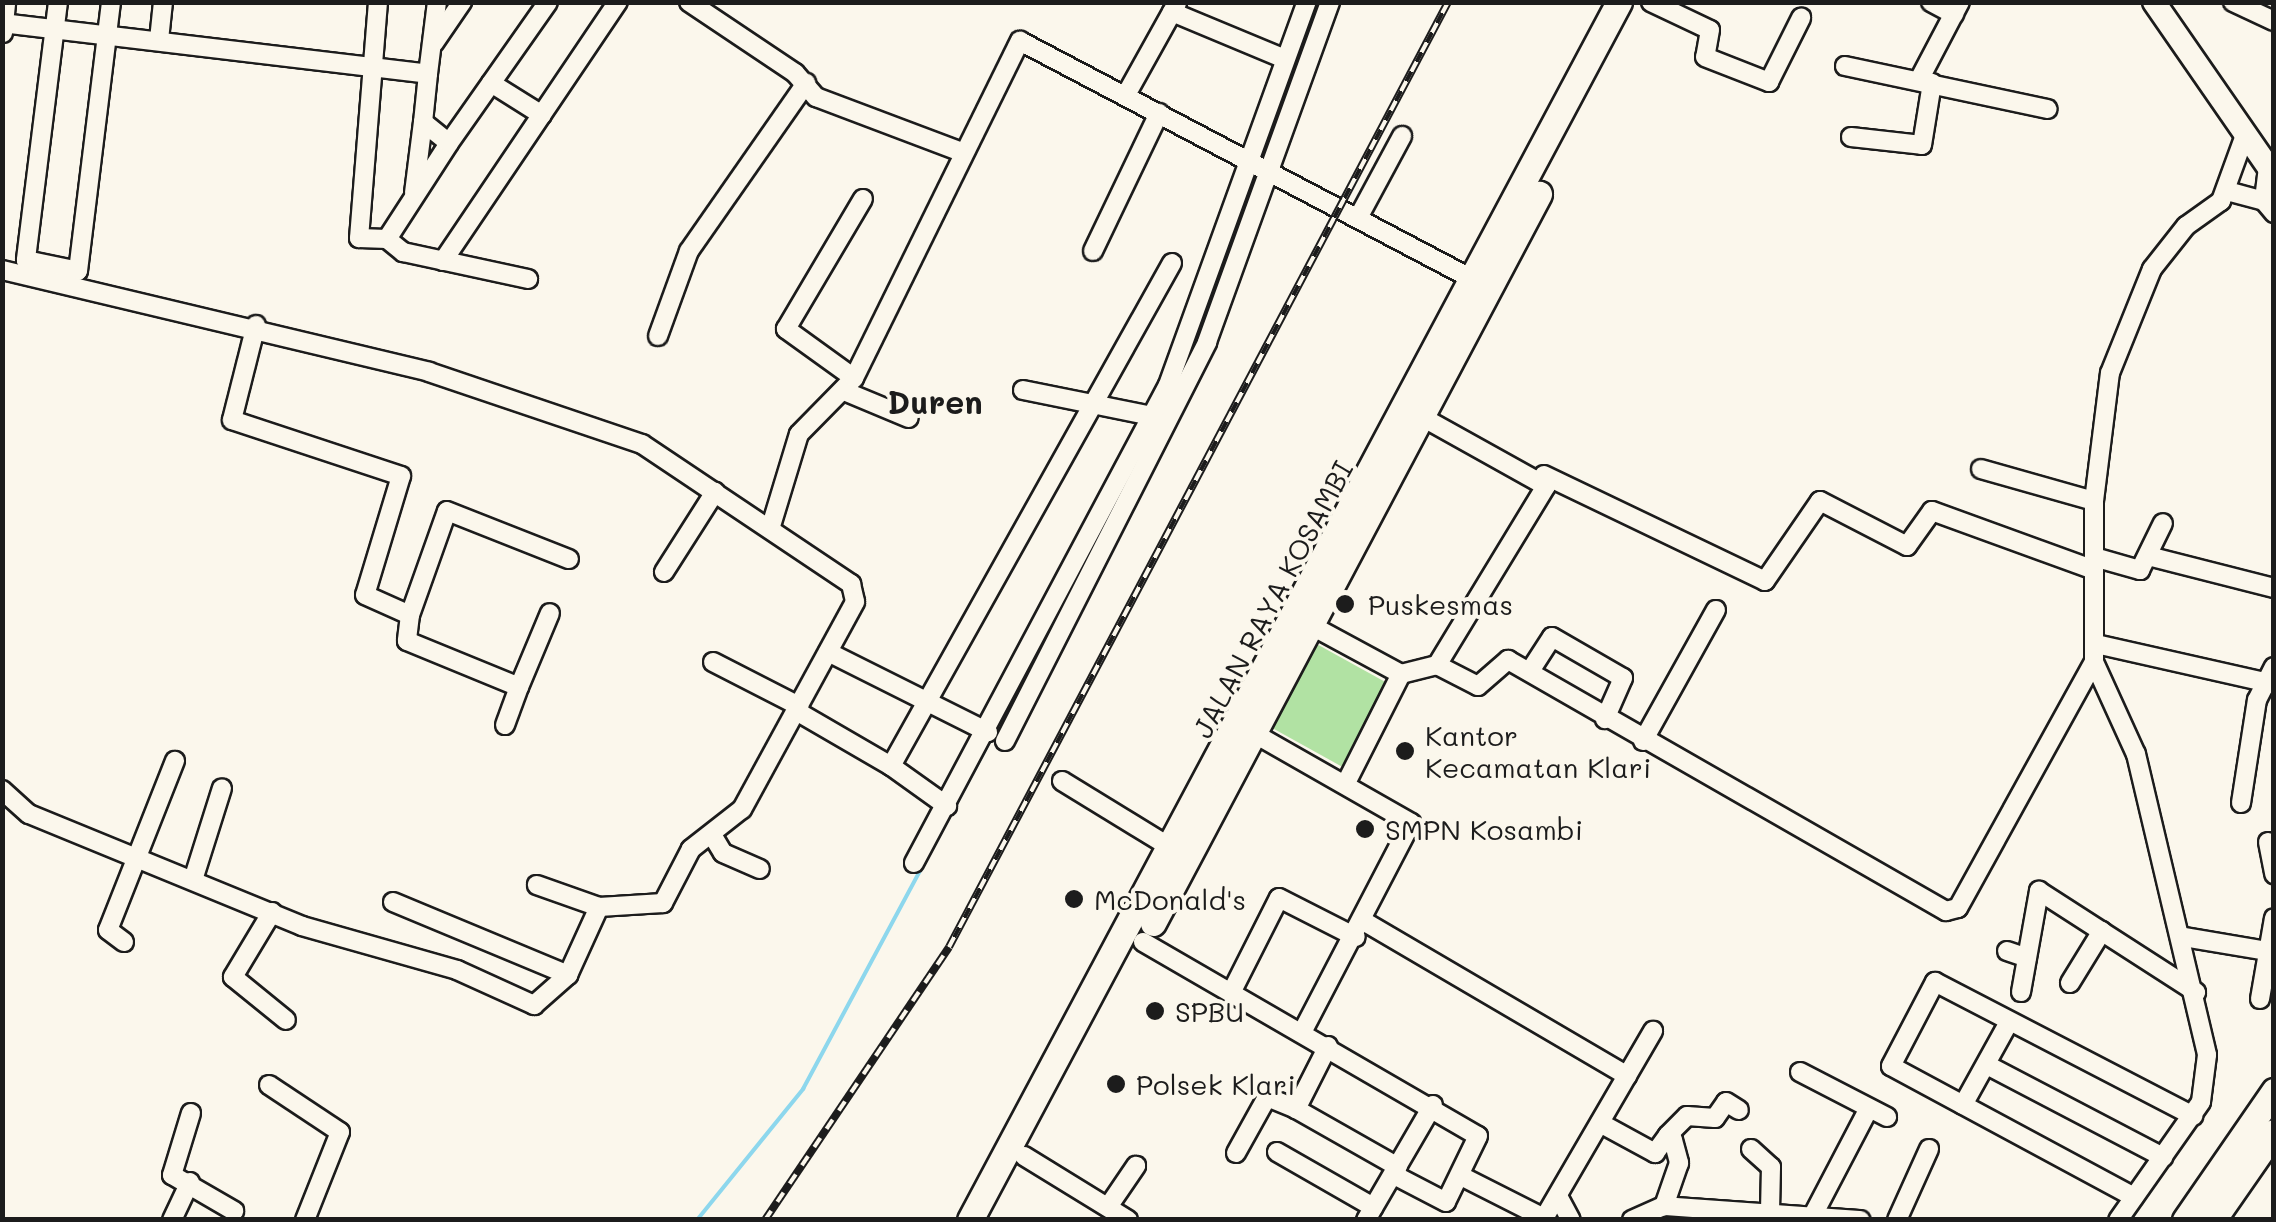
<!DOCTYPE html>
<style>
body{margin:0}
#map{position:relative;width:2276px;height:1222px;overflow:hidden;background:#fbf7ec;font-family:Mali,sans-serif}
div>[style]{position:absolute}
.green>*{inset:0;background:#b1e2a3;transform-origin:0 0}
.stream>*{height:4px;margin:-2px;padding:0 2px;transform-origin:2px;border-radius:2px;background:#8dd7ed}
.roads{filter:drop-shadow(2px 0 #1c1c1c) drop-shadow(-2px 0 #1c1c1c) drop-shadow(0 2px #1c1c1c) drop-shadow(0 -2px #1c1c1c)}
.minor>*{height:18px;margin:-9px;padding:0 9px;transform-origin:9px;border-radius:9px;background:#fbf7ec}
.major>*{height:22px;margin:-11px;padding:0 11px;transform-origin:11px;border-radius:11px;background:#fbf7ec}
.highway>*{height:25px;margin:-12.5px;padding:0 12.5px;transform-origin:12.5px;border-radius:12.5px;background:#fbf7ec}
.rail>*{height:8px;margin-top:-4px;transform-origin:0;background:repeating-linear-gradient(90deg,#fbf7ec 0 11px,#1c1c1c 0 22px);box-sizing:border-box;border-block:2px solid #1c1c1c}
.dots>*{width:28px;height:28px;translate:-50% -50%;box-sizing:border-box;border:5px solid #fbf7ec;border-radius:50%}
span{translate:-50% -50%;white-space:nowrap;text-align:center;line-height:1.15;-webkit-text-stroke:8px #fbf7ec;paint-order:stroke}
.street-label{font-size:28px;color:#1c1c1c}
.poi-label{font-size:28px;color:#1c1c1c}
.left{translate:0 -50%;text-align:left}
.quarter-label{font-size:32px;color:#1c1c1c;font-weight:700}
.frame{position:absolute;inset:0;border:5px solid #1c1c1c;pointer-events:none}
</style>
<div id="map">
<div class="green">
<div style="left:1313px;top:642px;width:92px;height:95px;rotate:29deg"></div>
</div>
<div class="stream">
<div style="left:1267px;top:153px;width:159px;rotate:-72deg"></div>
<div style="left:1192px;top:343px;width:105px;rotate:-67.6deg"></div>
<div style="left:995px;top:731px;width:130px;rotate:-61.1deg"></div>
<div style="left:697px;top:1220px;width:169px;rotate:-51deg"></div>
<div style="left:803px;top:1089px;width:397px;rotate:-61.8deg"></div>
</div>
<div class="roads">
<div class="minor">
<div style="left:58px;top:2px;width:260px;rotate:97.1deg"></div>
<div style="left:26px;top:260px;width:53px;rotate:11.9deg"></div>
<div style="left:78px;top:271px;width:271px;rotate:-83deg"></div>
<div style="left:378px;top:2px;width:237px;rotate:94.6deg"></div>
<div style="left:359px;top:238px;width:28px;rotate:2deg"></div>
<div style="left:387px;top:239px;width:114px;rotate:-57.1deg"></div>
<div style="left:689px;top:2px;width:128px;rotate:33.8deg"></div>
<div style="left:795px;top:73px;width:32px;rotate:49deg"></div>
<div style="left:816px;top:97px;width:158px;rotate:20.7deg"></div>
<div style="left:1651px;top:2px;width:65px;rotate:25.4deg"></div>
<div style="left:1710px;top:30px;width:27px;rotate:100deg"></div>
<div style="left:1705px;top:57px;width:69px;rotate:21.3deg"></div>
<div style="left:1769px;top:82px;width:72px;rotate:-63.4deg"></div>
<div style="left:1931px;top:2px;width:26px;rotate:28deg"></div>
<div style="left:2233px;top:2px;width:45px;rotate:24.9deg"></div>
<div style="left:1172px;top:12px;width:122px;rotate:22.6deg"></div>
<div style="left:2px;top:23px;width:429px;rotate:6.8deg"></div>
<div style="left:428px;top:74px;width:48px;rotate:95.9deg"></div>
<div style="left:423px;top:122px;width:33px;rotate:39deg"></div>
<div style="left:449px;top:143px;width:172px;rotate:-54.9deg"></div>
<div style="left:3px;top:33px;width:31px;rotate:-84deg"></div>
<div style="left:159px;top:40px;width:38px;rotate:-84deg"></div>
<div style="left:434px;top:43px;width:50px;rotate:-55.7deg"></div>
<div style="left:1845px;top:66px;width:207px;rotate:12deg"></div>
<div style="left:428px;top:74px;width:73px;rotate:-82.9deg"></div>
<div style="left:1919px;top:80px;width:88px;rotate:-62.3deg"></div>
<div style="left:491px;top:83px;width:60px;rotate:32.1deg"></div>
<div style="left:1127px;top:93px;width:103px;rotate:-60.9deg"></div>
<div style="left:1851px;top:137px;width:71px;rotate:6.4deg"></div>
<div style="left:1922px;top:145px;width:63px;rotate:-80.8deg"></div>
<div style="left:2268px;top:167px;width:34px;rotate:97deg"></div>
<div style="left:2264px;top:201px;width:16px;rotate:50deg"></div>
<div style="left:2227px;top:191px;width:38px;rotate:15deg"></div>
<div style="left:414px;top:193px;width:72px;rotate:-82.8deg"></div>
<div style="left:1359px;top:216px;width:91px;rotate:-61.7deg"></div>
<div style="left:387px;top:239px;width:21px;rotate:39deg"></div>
<div style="left:403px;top:252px;width:128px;rotate:12.2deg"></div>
<div style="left:1093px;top:251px;width:153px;rotate:-64.4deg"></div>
<div style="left:443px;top:261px;width:313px;rotate:-56deg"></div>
<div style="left:2px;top:270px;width:439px;rotate:13.4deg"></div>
<div style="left:429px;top:372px;width:225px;rotate:18.7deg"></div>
<div style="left:642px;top:444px;width:252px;rotate:33.8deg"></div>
<div style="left:851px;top:584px;width:18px;rotate:77deg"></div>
<div style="left:855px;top:602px;width:236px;rotate:118.6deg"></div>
<div style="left:742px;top:809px;width:65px;rotate:141.9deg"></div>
<div style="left:691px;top:849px;width:61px;rotate:117.4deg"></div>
<div style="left:663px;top:903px;width:64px;rotate:176.4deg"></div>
<div style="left:599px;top:907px;width:66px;rotate:-160.5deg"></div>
<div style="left:256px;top:325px;width:98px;rotate:104.2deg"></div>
<div style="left:232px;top:420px;width:178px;rotate:18.3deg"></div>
<div style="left:401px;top:476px;width:124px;rotate:106.8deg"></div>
<div style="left:365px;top:595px;width:49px;rotate:24deg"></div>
<div style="left:410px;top:615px;width:26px;rotate:97deg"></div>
<div style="left:407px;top:641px;width:121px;rotate:22.3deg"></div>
<div style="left:519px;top:687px;width:80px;rotate:-67.3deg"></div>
<div style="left:658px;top:336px;width:90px;rotate:-70deg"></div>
<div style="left:689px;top:251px;width:205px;rotate:-55.1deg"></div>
<div style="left:854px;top:378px;width:84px;rotate:-144.2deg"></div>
<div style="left:786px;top:329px;width:151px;rotate:-59.4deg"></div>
<div style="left:1023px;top:390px;width:132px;rotate:11.4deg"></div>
<div style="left:844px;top:391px;width:70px;rotate:22.6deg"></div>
<div style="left:1422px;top:417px;width:142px;rotate:29.1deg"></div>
<div style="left:1546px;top:486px;width:210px;rotate:121.3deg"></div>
<div style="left:1981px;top:469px;width:117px;rotate:15.8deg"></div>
<div style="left:1544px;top:475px;width:245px;rotate:25.6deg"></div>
<div style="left:1765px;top:581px;width:97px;rotate:-55.5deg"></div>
<div style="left:1820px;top:501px;width:98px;rotate:27.3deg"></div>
<div style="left:1907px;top:546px;width:43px;rotate:-54.5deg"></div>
<div style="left:1932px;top:511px;width:172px;rotate:20deg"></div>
<div style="left:771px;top:526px;width:96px;rotate:-73.1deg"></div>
<div style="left:799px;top:434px;width:78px;rotate:-45.5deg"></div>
<div style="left:854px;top:378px;width:376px;rotate:-63.8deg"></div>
<div style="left:1020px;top:41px;width:513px;rotate:27.76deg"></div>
<div style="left:2094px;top:557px;width:48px;rotate:15.8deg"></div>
<div style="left:2140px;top:570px;width:52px;rotate:-63.9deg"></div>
<div style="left:2152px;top:557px;width:126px;rotate:14.3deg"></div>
<div style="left:664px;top:572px;width:95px;rotate:-57.5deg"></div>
<div style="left:410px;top:615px;width:110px;rotate:-70.4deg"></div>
<div style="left:447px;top:511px;width:131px;rotate:21.5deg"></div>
<div style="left:1301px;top:620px;width:114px;rotate:28.4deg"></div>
<div style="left:1401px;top:674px;width:37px;rotate:-14deg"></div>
<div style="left:1437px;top:665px;width:46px;rotate:27.1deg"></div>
<div style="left:1478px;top:686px;width:40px;rotate:-41deg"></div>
<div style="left:1508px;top:660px;width:505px;rotate:29.82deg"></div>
<div style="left:1946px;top:911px;width:12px;rotate:-14deg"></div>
<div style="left:1958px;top:908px;width:281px;rotate:-61.1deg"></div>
<div style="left:2094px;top:662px;width:161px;rotate:-90deg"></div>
<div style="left:2094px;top:501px;width:129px;rotate:-82.9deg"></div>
<div style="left:2110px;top:373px;width:112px;rotate:-68deg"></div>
<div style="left:2152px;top:269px;width:55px;rotate:-51.7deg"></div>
<div style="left:2186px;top:226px;width:43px;rotate:-35.5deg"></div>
<div style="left:2221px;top:201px;width:70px;rotate:-70deg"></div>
<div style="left:2096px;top:644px;width:182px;rotate:12.7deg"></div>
<div style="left:828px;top:652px;width:179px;rotate:26.6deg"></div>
<div style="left:713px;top:662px;width:97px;rotate:27.1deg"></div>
<div style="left:2094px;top:662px;width:101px;rotate:65.5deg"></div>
<div style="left:2136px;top:754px;width:309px;rotate:76.7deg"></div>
<div style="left:2207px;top:1055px;width:47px;rotate:97.3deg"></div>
<div style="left:2201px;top:1102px;width:144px;rotate:125.1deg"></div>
<div style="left:1530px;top:671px;width:40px;rotate:-57.1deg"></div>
<div style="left:1552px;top:637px;width:82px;rotate:30deg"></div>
<div style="left:1623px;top:678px;width:45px;rotate:113.7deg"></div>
<div style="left:798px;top:712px;width:108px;rotate:30.1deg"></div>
<div style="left:891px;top:766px;width:576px;rotate:-60.81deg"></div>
<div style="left:505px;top:725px;width:40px;rotate:-69.8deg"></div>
<div style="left:1255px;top:734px;width:180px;rotate:29.7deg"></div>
<div style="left:1411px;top:823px;width:236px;rotate:117.5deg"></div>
<div style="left:1005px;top:741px;width:447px;rotate:-63.1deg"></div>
<div style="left:1207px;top:342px;width:362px;rotate:-70.1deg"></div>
<div style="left:1643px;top:741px;width:150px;rotate:-60.9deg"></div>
<div style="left:891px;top:766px;width:69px;rotate:35.5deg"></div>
<div style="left:1062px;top:781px;width:130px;rotate:31.5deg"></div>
<div style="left:1347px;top:781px;width:120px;rotate:-63.2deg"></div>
<div style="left:2px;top:790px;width:36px;rotate:42deg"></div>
<div style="left:29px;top:814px;width:295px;rotate:22.3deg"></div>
<div style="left:302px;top:926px;width:161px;rotate:15.8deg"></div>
<div style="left:457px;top:970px;width:85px;rotate:24.4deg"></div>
<div style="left:534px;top:1005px;width:45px;rotate:-41.4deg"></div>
<div style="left:568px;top:975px;width:75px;rotate:-65.5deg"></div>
<div style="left:2241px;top:803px;width:104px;rotate:-81.2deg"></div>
<div style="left:2257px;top:700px;width:37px;rotate:-63deg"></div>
<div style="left:714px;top:838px;width:17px;rotate:59deg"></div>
<div style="left:723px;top:853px;width:40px;rotate:23.4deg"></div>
<div style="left:2268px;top:842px;width:33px;rotate:79deg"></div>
<div style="left:914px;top:863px;width:541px;rotate:-62.01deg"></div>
<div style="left:1168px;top:385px;width:407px;rotate:-70.1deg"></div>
<div style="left:193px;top:880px;width:96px;rotate:-72.5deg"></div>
<div style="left:393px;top:902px;width:190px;rotate:22.6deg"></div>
<div style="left:272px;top:912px;width:76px;rotate:121deg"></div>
<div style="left:233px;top:977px;width:68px;rotate:39.1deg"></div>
<div style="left:1365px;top:922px;width:304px;rotate:30.4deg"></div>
<div style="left:2184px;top:937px;width:85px;rotate:9.5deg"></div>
<div style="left:124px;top:942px;width:20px;rotate:-143deg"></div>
<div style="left:108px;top:930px;width:182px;rotate:-68.4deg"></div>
<div style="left:1143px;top:942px;width:387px;rotate:30.1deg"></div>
<div style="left:1478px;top:1136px;width:73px;rotate:115.9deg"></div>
<div style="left:1446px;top:1202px;width:59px;rotate:-152.6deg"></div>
<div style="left:2007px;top:951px;width:21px;rotate:19deg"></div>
<div style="left:2070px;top:983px;width:61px;rotate:-58.4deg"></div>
<div style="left:2021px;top:992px;width:103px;rotate:-79.9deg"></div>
<div style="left:2039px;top:891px;width:187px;rotate:32.8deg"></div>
<div style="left:1231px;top:993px;width:106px;rotate:-63.2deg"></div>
<div style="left:1279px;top:898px;width:86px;rotate:26.9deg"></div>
<div style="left:2260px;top:999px;width:82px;rotate:-80.2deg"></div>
<div style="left:1328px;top:1046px;width:71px;rotate:116.9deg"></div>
<div style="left:1296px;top:1109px;width:117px;rotate:29.6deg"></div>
<div style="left:1987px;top:1065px;width:199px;rotate:27.6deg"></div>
<div style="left:1800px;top:1072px;width:98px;rotate:27.3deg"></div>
<div style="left:269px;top:1085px;width:85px;rotate:33.5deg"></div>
<div style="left:340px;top:1132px;width:95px;rotate:111.7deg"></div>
<div style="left:1963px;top:1105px;width:95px;rotate:-61deg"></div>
<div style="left:191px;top:1113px;width:65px;rotate:107deg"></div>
<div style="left:172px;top:1175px;width:72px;rotate:30.1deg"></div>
<div style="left:1600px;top:1123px;width:63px;rotate:28.6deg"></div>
<div style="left:1655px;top:1153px;width:22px;rotate:-54deg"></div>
<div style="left:1668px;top:1135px;width:7px;rotate:45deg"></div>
<div style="left:1673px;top:1140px;width:24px;rotate:75deg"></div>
<div style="left:1679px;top:1163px;width:46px;rotate:109.2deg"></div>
<div style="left:1668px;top:1135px;width:27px;rotate:-45deg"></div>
<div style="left:1687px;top:1116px;width:28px;rotate:4deg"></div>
<div style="left:1715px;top:1118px;width:19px;rotate:-55deg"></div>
<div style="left:1726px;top:1102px;width:15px;rotate:32deg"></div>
<div style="left:1751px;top:1149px;width:27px;rotate:42deg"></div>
<div style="left:1771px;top:1167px;width:45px;rotate:91.3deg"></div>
<div style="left:1277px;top:1152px;width:111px;rotate:29.8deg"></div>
<div style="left:1236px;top:1153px;width:64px;rotate:-61deg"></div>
<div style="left:1267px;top:1097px;width:31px;rotate:22deg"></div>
<div style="left:1024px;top:1156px;width:122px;rotate:31.6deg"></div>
<div style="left:1461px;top:1176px;width:93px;rotate:26.8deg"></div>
<div style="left:1558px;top:1196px;width:27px;rotate:62deg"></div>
<div style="left:2134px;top:1197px;width:276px;rotate:-151.7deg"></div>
<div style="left:1891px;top:1066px;width:95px;rotate:-62.4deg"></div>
<div style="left:1935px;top:982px;width:291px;rotate:27.4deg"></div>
<div style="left:1108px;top:1207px;width:50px;rotate:-55.7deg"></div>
<div style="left:1811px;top:1219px;width:125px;rotate:-62.4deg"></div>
<div style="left:172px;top:1220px;width:42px;rotate:-64.7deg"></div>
<div style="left:1366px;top:1220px;width:133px;rotate:-59.8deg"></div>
<div style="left:1543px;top:1220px;width:219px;rotate:-59.8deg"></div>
<div style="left:1632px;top:1220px;width:35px;rotate:-24deg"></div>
<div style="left:1664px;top:1206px;width:197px;rotate:4.1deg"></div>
<div style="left:1897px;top:1220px;width:78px;rotate:-65.7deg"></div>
</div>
<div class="major">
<div style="left:2154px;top:2px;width:211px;rotate:55.3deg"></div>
</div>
<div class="highway">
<div style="left:1153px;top:923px;width:825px;rotate:-62.1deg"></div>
<div style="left:970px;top:1220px;width:1380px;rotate:-61.95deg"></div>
<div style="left:2185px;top:1220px;width:157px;rotate:-55.4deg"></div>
<div style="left:2213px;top:1220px;width:107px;rotate:-55.3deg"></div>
</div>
</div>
<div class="rail">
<div style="left:765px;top:1220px;width:329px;rotate:-56deg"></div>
<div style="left:949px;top:947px;width:1069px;rotate:-62.16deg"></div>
</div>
<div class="dots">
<div style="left:1345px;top:604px;background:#1c1c1c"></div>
<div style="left:1405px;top:751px;background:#1c1c1c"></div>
<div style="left:1365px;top:829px;background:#1c1c1c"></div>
<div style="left:1074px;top:899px;background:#1c1c1c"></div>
<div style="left:1155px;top:1011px;background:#1c1c1c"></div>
<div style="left:1116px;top:1084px;background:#1c1c1c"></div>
</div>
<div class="street-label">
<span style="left:1272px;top:599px;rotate:-62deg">JALAN RAYA KOSAMBI</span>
</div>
<div class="poi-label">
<span class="left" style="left:1368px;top:604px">Puskesmas</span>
<span class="left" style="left:1425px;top:751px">Kantor<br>Kecamatan Klari</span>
<span class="left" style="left:1385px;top:829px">SMPN Kosambi</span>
<span class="left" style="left:1094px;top:899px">McDonald's</span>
<span class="left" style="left:1175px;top:1011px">SPBU</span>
<span class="left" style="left:1136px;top:1084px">Polsek Klari</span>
</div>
<div class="quarter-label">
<span style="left:935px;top:401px">Duren</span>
</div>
<div class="frame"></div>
</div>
